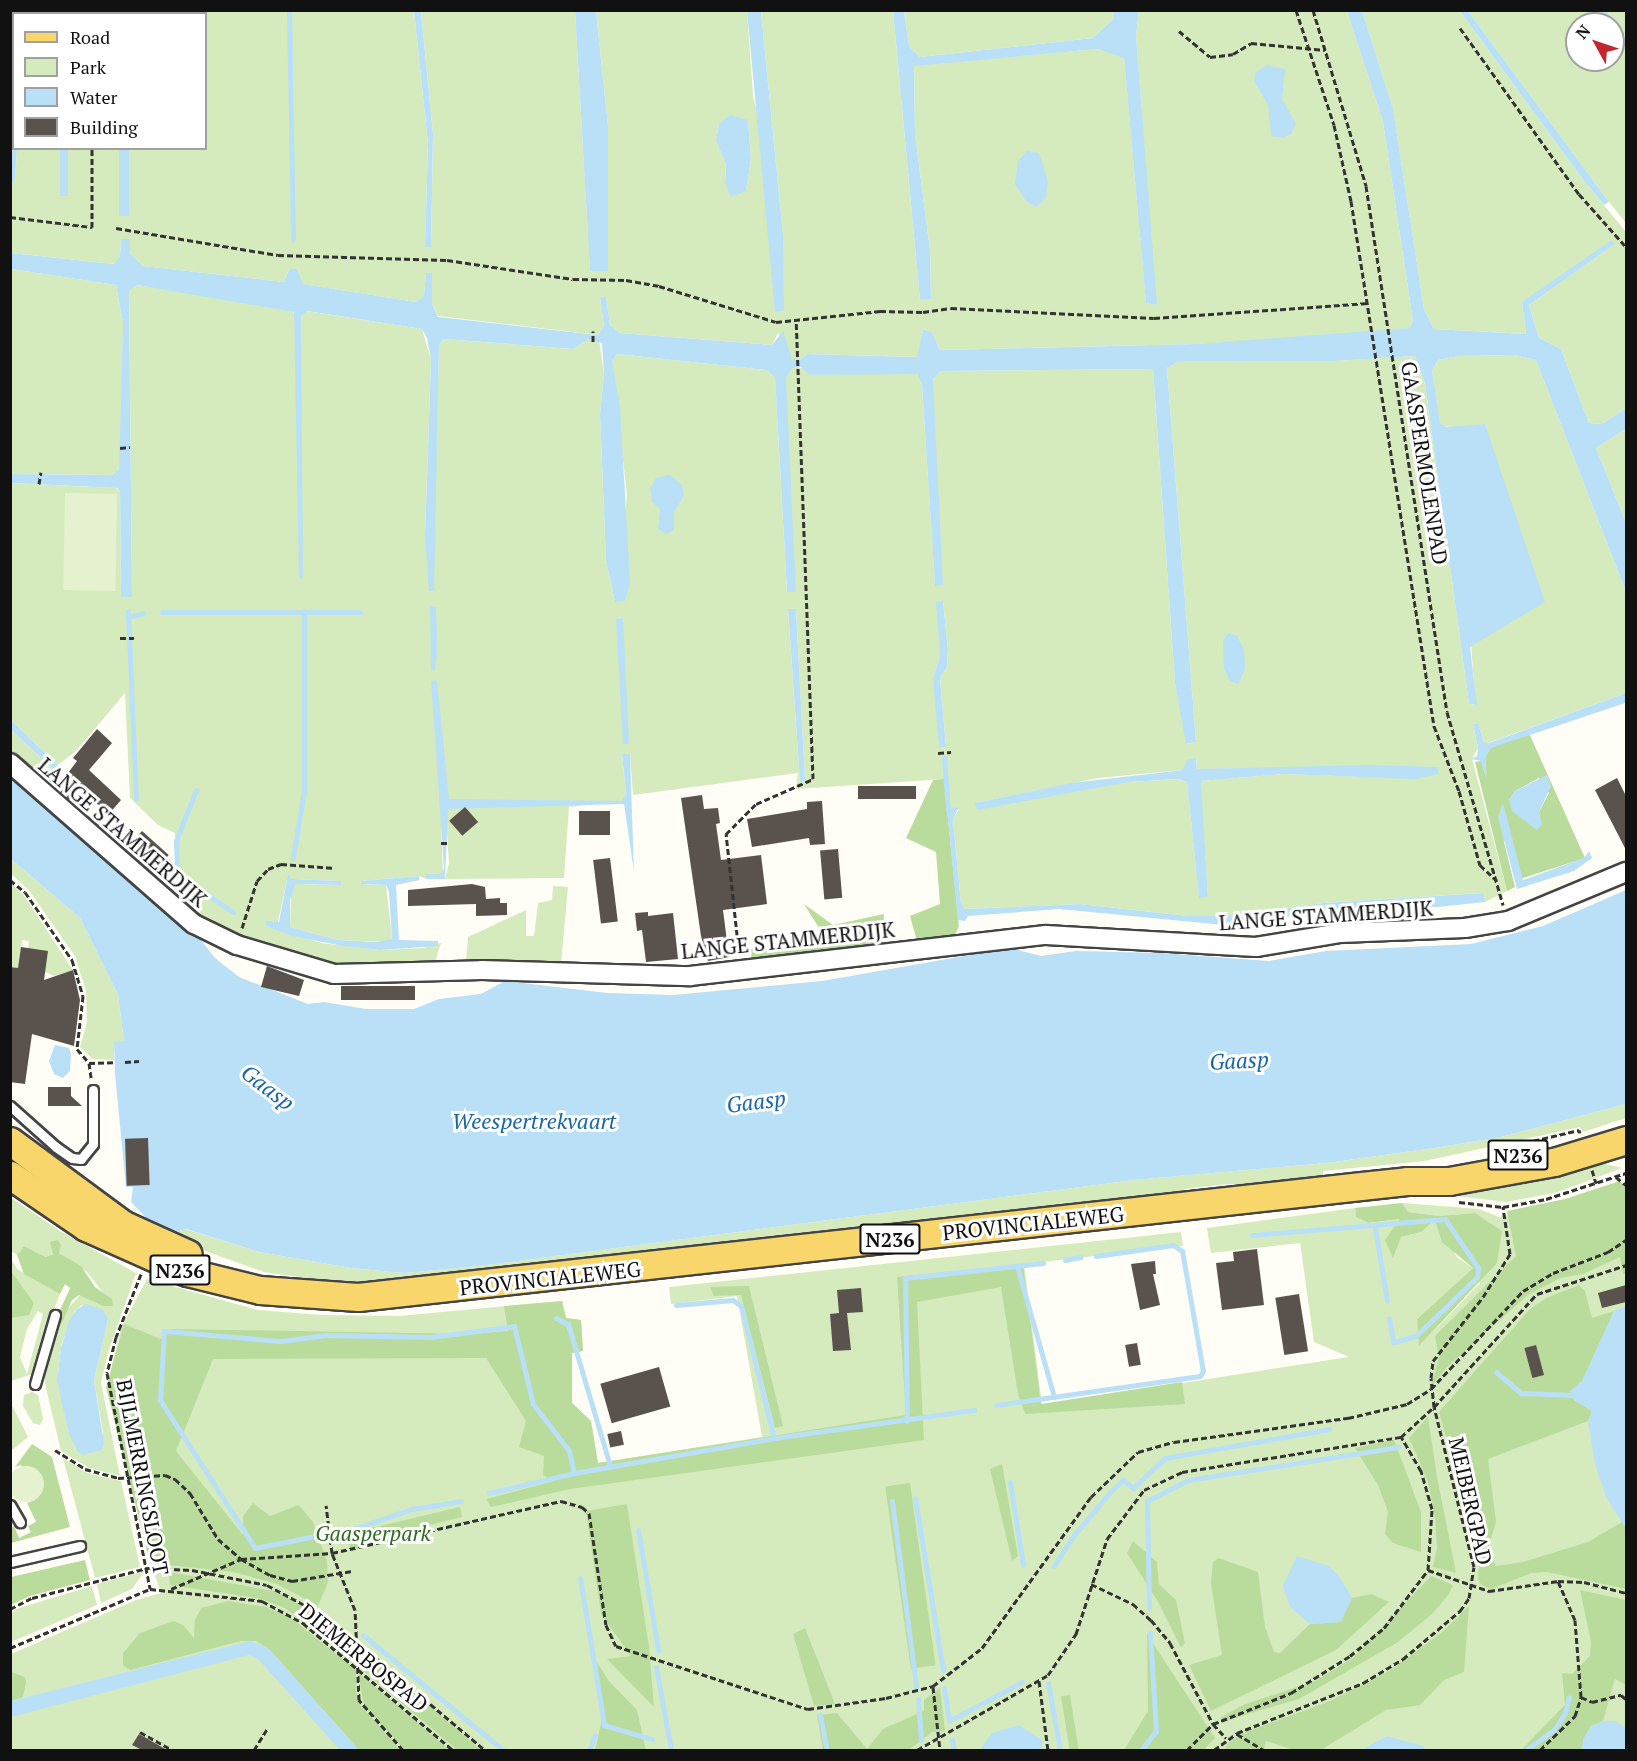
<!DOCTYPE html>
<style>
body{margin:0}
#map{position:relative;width:1637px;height:1761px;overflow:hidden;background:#fffdf5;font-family:"PT Serif",serif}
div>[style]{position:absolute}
.green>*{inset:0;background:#d5ebbd}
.forest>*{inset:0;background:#b9dc9c;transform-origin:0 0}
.pitch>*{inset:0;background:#e6f2cf;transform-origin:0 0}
.round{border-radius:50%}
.water>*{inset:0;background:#b9e0f7;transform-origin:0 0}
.stream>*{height:5px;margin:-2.5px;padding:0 2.5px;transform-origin:2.5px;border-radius:2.5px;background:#b9e0f7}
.building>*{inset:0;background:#5a524d;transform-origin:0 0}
.path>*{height:3px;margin-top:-1.5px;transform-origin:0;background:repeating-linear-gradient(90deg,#333 0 6px,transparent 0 9px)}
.roads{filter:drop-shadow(2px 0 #444) drop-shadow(-2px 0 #444) drop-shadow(0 2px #444) drop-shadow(0 -2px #444)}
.lane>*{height:9px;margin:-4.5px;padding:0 4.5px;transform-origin:4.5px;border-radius:4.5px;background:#fff}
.street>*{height:18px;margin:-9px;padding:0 9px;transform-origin:9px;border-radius:9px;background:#fff}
.primary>*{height:27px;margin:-13.5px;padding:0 13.5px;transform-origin:13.5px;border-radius:13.5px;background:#f9d66b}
span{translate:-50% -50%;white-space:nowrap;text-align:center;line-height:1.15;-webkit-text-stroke:6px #fff;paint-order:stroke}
.shield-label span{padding:2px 4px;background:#fff;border:2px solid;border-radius:4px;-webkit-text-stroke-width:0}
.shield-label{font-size:20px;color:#111;font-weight:700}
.street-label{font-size:21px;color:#111}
.park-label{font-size:21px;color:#2f6b1f;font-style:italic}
.water-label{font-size:22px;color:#1768a6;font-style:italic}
.frame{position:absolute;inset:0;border:12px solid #111;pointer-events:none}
.legend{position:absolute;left:12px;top:12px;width:195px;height:138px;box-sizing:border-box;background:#fff;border:2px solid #a0a0a0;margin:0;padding:8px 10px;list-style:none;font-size:18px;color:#111}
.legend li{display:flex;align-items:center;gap:12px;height:30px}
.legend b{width:30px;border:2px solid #a0a0a0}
.north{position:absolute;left:1565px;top:12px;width:60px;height:60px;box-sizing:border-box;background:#fff;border:2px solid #a0a0a0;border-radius:50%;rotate:310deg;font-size:16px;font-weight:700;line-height:24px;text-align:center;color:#111}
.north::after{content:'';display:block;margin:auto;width:21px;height:27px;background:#c4262e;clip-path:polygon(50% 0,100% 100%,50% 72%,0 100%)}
</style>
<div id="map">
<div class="green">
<div style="clip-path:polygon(1113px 10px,1114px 18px,1093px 38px,920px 57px,909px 46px,904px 11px)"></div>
<div style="clip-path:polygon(evenodd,128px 11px,414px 11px,428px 144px,425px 247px,431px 246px,433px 134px,421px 11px,575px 11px,590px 270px,607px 271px,608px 126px,596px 11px,747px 11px,753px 95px,783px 235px,761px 11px,893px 11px,920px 300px,931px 298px,930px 250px,915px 134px,914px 65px,1098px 49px,1124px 57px,1146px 302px,1156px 305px,1136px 35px,1139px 11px,1347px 11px,1383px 122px,1413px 321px,1411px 328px,1375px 333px,1196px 344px,940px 350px,932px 332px,923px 329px,918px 357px,807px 354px,800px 360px,792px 360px,778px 333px,772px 345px,620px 333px,610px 325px,606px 296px,600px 298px,604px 326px,598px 335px,438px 316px,432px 303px,431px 273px,426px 273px,424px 296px,416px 302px,302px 284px,297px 269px,289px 269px,284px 282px,143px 266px,130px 253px,130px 240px,121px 239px,120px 256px,115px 264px,11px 253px,10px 186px,15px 179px,17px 149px,60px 149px,60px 196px,68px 194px,68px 149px,122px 149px,129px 216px,129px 149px,206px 148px,206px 14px,128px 11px,748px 120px,751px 159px,746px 191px,725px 183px,726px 165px,716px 141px,719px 124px,748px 120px)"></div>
<div style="clip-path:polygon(1362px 11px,1460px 11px,1584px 181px,1626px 232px,1626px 408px,1602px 424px,1589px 423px,1561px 349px,1539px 338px,1529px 305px,1615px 244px,1522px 302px,1526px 334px,1434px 329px,1424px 309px,1393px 110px)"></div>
<div style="clip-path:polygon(evenodd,1468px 11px,1626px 11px,1626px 223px,1609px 202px,1468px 11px,1577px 24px,1613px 24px,1613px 60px,1577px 60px,1577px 24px)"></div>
<div style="clip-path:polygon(11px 269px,116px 285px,123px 323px,121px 446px,119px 469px,112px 475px,11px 474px)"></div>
<div style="clip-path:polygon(evenodd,137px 285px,286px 308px,301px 317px,306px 311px,422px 329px,431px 360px,425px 536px,435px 494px,439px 345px,444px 339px,573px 349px,589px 339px,599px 339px,604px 374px,600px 414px,606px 561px,615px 602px,627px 496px,612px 361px,617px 354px,767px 370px,775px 378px,787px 592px,786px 379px,792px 367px,917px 374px,922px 385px,935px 585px,933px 379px,941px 371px,1153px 369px,1175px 683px,1187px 744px,1196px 742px,1167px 368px,1179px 361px,1334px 361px,1415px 356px,1425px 384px,1469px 704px,1476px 705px,1453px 427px,1439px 426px,1432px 371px,1438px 360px,1459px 356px,1514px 355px,1536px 360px,1626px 592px,1626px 693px,1488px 743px,1484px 743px,1478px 723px,1473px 724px,1478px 748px,1472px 759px,1507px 891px,1485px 902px,1482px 893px,1323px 903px,1232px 916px,1188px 916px,1080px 904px,965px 909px,961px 904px,953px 819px,959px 809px,947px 810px,944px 779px,796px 789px,798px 773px,633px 795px,630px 754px,622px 755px,626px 794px,621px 801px,569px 807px,564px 878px,445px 879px,449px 863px,446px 819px,441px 820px,443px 873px,426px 874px,426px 879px,419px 876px,361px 881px,361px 884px,386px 885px,392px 939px,387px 942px,338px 940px,290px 927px,291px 889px,296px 884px,341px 885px,340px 881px,292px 879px,288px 875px,278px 922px,266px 926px,321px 943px,380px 950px,423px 948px,441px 943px,434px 965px,342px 971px,223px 929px,181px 904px,191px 892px,176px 875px,175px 833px,158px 825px,130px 798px,125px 693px,76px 751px,58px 765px,11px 720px,10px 483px,116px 488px,120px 492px,121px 596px,132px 597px,129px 290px,137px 285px,943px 601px,948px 650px,947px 667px,940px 678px,946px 747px,933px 678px,940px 656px,943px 601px,137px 285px,796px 609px,805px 781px,800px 782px,788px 610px,796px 609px,137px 285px,1196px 758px,1197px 769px,1437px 767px,1399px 778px,1284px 774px,1200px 781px,1208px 897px,1199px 897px,1187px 782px,1179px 779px,1129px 782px,975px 803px,1098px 778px,1183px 770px,1196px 758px)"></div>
<div style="clip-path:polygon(1626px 429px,1626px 523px,1596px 448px)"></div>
<div style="clip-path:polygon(11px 730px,54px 770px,43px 782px,11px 753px)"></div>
<div style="clip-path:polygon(11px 859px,80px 918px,118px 995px,124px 1042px,114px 1042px,114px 1060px,93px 1059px,80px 1047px,87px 1022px,86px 991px,75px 956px,28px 889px,11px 874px)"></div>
<div style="clip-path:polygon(11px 884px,23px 894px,73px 970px,54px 976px,45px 972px,28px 948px,29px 941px,22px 940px,21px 969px,11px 967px)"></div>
<div style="clip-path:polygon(553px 886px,568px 887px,561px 964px,466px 962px,468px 937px,526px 910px,526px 936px,534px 936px,538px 903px,552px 900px)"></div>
<div style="clip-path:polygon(1626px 1104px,1626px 1118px,1583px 1132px,1580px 1127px,1425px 1161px,1323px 1171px,1323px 1175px,1260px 1189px,1259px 1185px,1228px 1184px,1185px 1189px,1168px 1197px,390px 1283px,312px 1279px,264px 1272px,172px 1239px,176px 1232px,185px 1229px,259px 1252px,351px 1268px,404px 1273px,479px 1266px,1134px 1180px,1327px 1163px,1441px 1147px,1501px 1137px)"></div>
<div style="clip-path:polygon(1597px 1162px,1622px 1168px,1558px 1192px,1507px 1202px,1439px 1194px,1557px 1175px)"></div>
<div style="clip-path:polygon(1626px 1190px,1626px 1750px,11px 1750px,11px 1654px,136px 1600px,161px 1593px,146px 1549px,112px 1365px,121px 1328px,147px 1279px,258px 1310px,321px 1315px,399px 1316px,562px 1301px,566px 1318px,581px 1320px,583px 1351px,572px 1353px,572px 1403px,591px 1421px,598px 1463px,762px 1437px,737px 1296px,671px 1304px,669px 1287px,1181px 1232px,1183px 1246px,1024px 1264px,1042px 1405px,1349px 1357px,1314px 1342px,1300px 1243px,1211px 1253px,1207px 1228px,1355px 1208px,1356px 1217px,1368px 1223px,1401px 1219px,1401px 1237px,1421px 1232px,1435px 1220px,1457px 1257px,1473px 1268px,1417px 1319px,1420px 1345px,1480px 1283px,1475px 1213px,1439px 1216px,1407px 1212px,1402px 1203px,1479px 1209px,1499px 1217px)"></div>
<div style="clip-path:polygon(evenodd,10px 1197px,60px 1231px,136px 1273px,108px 1353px,101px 1383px,120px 1476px,89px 1468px,61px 1451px,45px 1384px,45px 1356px,53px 1325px,80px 1295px,105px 1295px,87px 1272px,54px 1249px,53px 1254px,46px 1257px,24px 1246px,17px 1255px,11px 1251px,10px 1197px,82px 1305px,108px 1319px,94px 1380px,103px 1433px,76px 1449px,68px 1430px,58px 1371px,62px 1342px,75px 1311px,82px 1305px)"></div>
<div style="clip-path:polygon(evenodd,10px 1257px,17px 1269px,60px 1294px,42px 1340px,38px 1372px,11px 1381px,10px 1257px,38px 1311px,43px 1314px,27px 1374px,20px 1357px,27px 1329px,38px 1311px)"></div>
<div style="clip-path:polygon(578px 1284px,578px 1289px,394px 1307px,298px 1305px,223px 1288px)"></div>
<div style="clip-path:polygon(32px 1392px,38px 1395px,43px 1419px,40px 1425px,33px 1423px,23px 1406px,24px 1395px)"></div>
<div style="clip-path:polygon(11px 1403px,28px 1437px,11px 1451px)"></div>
<div style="clip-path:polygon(63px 1458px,87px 1473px,121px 1481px,140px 1567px,95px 1578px)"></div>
<div style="clip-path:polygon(145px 1571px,132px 1589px,101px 1603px,97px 1584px)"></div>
<div style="clip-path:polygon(92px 1586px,97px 1605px,11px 1642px,11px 1614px,16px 1609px)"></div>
</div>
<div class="forest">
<div style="clip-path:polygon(evenodd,1529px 733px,1585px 858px,1520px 879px,1502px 804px,1504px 842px,1515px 887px,1507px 891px,1475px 762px,1481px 761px,1486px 776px,1485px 758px,1490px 748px,1529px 733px,1539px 778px,1549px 793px,1539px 812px,1509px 800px,1515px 791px,1539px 778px)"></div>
<div style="clip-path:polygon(944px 779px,959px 926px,953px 940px,917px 941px,910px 916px,940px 904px,936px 852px,906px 838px,933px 780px)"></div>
<div style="clip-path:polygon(804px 904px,833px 925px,884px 914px,882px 944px,752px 961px,750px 949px,816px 945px,821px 931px)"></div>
<div style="clip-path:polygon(1620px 1181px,1626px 1188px,1626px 1273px,1623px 1274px,1620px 1257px,1583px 1274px,1560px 1278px,1528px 1295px,1447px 1367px,1430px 1388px,1439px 1358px,1435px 1336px,1516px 1256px,1507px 1211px,1565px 1199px)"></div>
<div style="clip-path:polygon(1402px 1203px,1408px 1212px,1439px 1216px,1475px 1213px,1502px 1231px,1497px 1263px,1419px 1346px,1417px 1319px,1473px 1268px,1442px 1242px,1435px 1220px,1421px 1232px,1401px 1237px,1393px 1258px,1385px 1240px,1400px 1219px,1368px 1223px,1356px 1217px,1355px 1208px)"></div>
<div style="clip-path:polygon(58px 1240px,61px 1245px,59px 1253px,81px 1266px,95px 1287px,112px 1299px,113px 1306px,103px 1306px,79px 1295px,72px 1300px,61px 1325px,58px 1315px,70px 1288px,65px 1284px,60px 1294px,24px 1274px,17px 1255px,24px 1246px,46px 1257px,53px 1254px,50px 1242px)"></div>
<div style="clip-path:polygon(1023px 1264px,1041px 1404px,1182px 1382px,1185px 1404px,1025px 1414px,1018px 1394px,1001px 1287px,917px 1302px,924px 1440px,570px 1489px,491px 1507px,486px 1499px,554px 1481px,543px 1475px,544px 1456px,519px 1447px,526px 1421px,486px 1358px,213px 1359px,176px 1451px,243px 1535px,243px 1516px,253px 1503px,270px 1516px,299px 1505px,313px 1522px,327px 1561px,328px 1582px,318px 1606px,277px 1584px,233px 1572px,150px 1563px,106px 1387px,124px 1324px,161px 1339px,172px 1329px,472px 1334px,508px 1331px,504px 1306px,562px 1301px,566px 1318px,581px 1320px,583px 1351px,572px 1353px,572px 1403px,591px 1421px,598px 1463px,906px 1415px,897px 1277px)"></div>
<div style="clip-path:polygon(10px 1270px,34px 1303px,29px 1315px,11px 1318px)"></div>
<div style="clip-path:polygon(1579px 1285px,1585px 1291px,1592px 1318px,1614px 1311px,1574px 1400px,1592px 1411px,1588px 1421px,1488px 1459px,1496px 1522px,1488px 1548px,1496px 1566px,1523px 1562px,1588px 1542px,1622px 1522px,1626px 1529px,1626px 1589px,1547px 1572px,1531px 1573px,1491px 1589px,1481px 1585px,1478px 1578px,1479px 1557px,1439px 1412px,1530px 1309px,1546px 1298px)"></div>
<div style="clip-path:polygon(749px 1286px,783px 1426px,775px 1428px,741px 1295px,714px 1296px,710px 1287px)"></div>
<div style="clip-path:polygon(1428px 1417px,1437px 1477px,1456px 1573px,1433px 1567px,1437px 1548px,1435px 1517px,1428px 1482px,1409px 1438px)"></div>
<div style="clip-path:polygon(1394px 1440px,1421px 1512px,1421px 1552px,1393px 1543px,1385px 1534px,1388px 1512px,1378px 1485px,1355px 1448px)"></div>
<div style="clip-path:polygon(32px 1444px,52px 1457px,70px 1527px,11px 1543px,11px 1528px,14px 1526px,19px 1538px,31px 1532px,28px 1526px,36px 1522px,27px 1503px,35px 1500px,21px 1465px,15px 1467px)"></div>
<div style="clip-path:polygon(1002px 1464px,1018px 1556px,1012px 1561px,990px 1469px)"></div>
<div style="left:910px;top:1483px;width:184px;height:25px;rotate:82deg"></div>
<div style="clip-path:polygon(627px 1504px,649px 1647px,654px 1707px,607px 1659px,631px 1656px,601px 1614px,586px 1511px)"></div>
<div style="clip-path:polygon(460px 1507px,462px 1517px,378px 1538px,352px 1552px,343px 1530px,376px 1527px)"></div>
<div style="clip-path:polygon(1133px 1541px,1157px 1562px,1159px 1584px,1176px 1600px,1185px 1643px,1181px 1648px,1157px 1600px,1127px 1553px)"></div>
<div style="clip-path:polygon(1219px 1558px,1258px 1572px,1265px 1627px,1274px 1652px,1280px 1653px,1310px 1624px,1340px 1622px,1352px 1598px,1371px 1594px,1389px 1602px,1336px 1650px,1211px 1711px,1189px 1665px,1222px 1655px,1211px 1583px,1213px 1562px)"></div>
<div style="clip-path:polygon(85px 1560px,90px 1580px,30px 1596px,11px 1605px,11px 1577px)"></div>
<div style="clip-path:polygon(169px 1572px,279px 1592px,324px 1619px,354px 1644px,354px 1662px,285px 1608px,262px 1599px,170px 1585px)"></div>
<div style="clip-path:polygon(1431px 1576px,1453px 1585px,1449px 1594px,1432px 1614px,1398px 1642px,1299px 1699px,1224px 1721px,1220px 1718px,1243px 1705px,1315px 1681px,1353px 1658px)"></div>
<div style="clip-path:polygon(1580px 1590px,1626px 1600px,1626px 1685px,1615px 1679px,1603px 1721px,1591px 1726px,1581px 1749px,1521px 1750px,1565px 1705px,1562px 1673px,1572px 1674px,1590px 1656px,1591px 1642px)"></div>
<div style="clip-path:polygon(228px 1601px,266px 1607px,291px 1618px,356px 1670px,356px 1693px,362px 1707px,401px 1750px,359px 1750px,270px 1650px,256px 1641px,241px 1641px,130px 1670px,123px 1665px,123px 1653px,140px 1633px,174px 1621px,183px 1625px,194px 1638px,195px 1620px,201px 1608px)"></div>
<div style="clip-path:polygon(1469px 1606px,1464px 1672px,1444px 1680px,1420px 1705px,1386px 1710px,1321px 1750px,1293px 1750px,1266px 1741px,1264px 1750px,1224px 1750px,1229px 1742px,1244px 1733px,1330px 1701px,1389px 1671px,1441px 1633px)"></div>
<div style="clip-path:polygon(805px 1628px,835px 1704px,814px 1706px,793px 1634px)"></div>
<div style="clip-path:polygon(1147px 1634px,1215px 1738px,1204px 1750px,1124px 1750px,1148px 1711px)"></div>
<div style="clip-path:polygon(360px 1648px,379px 1663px,481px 1750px,457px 1750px,358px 1666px)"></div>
<div style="clip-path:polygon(593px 1656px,608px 1680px,637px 1710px,646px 1750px,595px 1750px,602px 1719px)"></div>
<div style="clip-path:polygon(11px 1672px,25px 1677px,26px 1682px,23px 1697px,11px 1701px)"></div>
<div style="clip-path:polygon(358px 1672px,403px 1710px,449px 1750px,405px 1750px,364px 1706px)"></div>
<div style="clip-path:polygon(940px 1688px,945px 1731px,932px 1732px,909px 1750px,823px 1750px,817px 1715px,837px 1713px,867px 1749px,883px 1729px,924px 1711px,924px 1700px)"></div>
<div style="left:1070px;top:1695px;width:56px;height:9px;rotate:81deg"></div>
</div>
<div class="pitch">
<div style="left:65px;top:493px;width:52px;height:97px;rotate:1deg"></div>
<div class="round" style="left:8px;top:1466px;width:36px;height:36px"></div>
</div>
<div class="water">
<div style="clip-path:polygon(19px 11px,20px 13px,14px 14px,14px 148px,17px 149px,15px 179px,11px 186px,10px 22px,14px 11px)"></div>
<div style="clip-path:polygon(414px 11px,421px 11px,433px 134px,431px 247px,425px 247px,428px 144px)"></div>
<div style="clip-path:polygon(575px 11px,596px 11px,608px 126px,608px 271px,590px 271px)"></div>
<div style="clip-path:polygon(747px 11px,761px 11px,783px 235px,784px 311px,775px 312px)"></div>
<div style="clip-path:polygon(893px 11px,904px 11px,909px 46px,920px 57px,1093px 38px,1114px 18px,1113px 11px,1139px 11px,1136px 35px,1157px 305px,1146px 303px,1124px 58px,1098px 49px,914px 66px,915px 134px,930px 250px,931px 299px,920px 300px)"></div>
<div style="clip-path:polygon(1347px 11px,1362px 11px,1393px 109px,1424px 309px,1434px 329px,1526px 334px,1522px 302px,1612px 240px,1615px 244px,1529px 305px,1539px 338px,1561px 349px,1589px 423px,1602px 424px,1626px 408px,1626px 429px,1596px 448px,1626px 523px,1626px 592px,1536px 360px,1514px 355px,1459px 356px,1438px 360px,1432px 371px,1440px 423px,1446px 427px,1485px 424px,1545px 602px,1470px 647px,1477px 705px,1469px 704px,1425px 384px,1415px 356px,1334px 361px,1179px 361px,1167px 368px,1196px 742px,1186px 744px,1175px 683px,1153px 369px,941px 371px,933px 379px,943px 585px,935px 586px,922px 385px,917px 374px,809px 375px,801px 367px,792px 368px,786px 379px,796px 592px,787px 592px,775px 378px,767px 370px,617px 354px,612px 361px,620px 407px,630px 582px,625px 601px,615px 602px,606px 561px,600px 414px,604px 374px,602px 343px,589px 339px,573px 349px,444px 339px,439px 345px,434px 591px,429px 591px,425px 536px,431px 360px,427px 338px,422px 329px,307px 311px,301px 317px,303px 578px,299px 579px,294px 312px,137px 285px,129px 291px,132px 597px,121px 597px,120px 492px,117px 488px,11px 483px,11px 474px,112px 475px,119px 469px,123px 323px,116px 285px,11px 269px,11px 253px,114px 264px,120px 256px,121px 239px,130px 239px,130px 253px,143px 266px,284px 282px,289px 269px,297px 269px,303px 284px,416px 302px,424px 296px,426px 273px,432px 273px,432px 303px,438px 317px,598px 335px,604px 326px,600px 298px,606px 296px,610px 325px,620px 333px,772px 345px,783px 331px,792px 359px,800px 360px,807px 354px,917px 357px,923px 329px,932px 332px,940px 350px,1196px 344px,1410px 328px,1413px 321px,1383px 122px)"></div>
<div style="clip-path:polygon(1460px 11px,1468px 11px,1609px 202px,1604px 205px,1584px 181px)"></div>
<div style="clip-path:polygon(1267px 65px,1285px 69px,1282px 99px,1296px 124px,1291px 134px,1283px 138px,1271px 136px,1268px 105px,1254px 81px,1255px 73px)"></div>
<div style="clip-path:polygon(730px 115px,748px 120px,751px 159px,746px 191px,731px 197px,725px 183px,726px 165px,716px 141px,719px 124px)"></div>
<div style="left:60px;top:149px;width:8px;height:47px"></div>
<div style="left:119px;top:149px;width:10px;height:67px"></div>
<div style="clip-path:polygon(1027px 151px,1039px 153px,1048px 181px,1046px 198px,1036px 207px,1026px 201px,1015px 184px,1018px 161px)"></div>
<div style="clip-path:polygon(670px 475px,682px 485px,684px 495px,674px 512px,674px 530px,666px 534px,658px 529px,660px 509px,652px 502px,650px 489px,656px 478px)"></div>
<div style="clip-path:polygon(943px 601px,948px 650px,947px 667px,940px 678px,946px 747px,939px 747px,933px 678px,940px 656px,936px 602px)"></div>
<div style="clip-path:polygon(430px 606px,436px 607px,437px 652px,435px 670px,431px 671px)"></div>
<div style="clip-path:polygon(788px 609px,796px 609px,805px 781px,800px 782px)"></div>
<div style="clip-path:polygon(623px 618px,629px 744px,623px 744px,616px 619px)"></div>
<div style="clip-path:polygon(1229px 633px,1237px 636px,1244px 650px,1245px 669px,1238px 684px,1230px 681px,1224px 669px,1223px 640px)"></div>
<div style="clip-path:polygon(437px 680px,449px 799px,621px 801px,626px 794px,622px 754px,630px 754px,634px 872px,624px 804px,448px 809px,445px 879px,426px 879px,426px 874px,442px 873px,444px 868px,431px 681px)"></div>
<div style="clip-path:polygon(1626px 693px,1625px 703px,1491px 748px,1485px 758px,1487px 780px,1481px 761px,1471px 759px,1477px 756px,1478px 748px,1473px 724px,1478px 723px,1484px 743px,1489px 743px)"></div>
<div style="clip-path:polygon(11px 720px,58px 765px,54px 770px,11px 730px)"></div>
<div style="clip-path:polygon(1196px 758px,1197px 769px,1369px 765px,1437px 767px,1439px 774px,1414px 779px,1284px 774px,1201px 781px,1208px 897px,1199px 898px,1187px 782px,1179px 779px,1129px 782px,977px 810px,975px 803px,1071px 783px,1183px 770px,1187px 760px)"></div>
<div style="clip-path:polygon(10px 775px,156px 905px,194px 931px,215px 958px,239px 977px,308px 1004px,324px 1002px,366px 1009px,414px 1009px,439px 999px,481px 994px,505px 981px,607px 993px,673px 995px,822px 981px,1010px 948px,1041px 956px,1076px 951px,1161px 953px,1269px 961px,1326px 951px,1471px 944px,1543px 926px,1626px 890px,1626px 1104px,1501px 1137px,1441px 1147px,1327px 1163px,1134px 1180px,479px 1266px,404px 1273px,351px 1268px,259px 1252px,186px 1229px,176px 1232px,146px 1218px,131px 1202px,133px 1187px,126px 1187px,115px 1074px,114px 1042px,124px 1041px,118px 995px,80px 918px,11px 859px)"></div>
<div style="clip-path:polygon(1547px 775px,1551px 786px,1539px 812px,1542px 824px,1537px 830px,1512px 811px,1509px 800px,1515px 791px)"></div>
<div style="clip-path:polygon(1503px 803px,1523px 880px,1584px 858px,1589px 851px,1592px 858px,1574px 871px,1517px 889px,1498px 817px)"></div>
<div style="clip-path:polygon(959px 807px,953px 819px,961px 904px,965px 909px,1080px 904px,1188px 916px,1232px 916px,1323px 903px,1483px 893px,1485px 902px,1438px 907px,1368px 906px,1224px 925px,1059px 909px,968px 916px,965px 921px,958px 920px,947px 810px)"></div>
<div style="clip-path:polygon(288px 874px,292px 879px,341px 881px,341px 885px,296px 884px,290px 900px,290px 927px,338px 940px,377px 942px,392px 939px,389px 892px,386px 885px,361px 884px,361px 881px,419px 876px,419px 880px,396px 885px,399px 940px,438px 941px,438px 946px,380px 950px,343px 946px,292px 936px,266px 926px,266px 921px,279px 922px)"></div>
<div style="clip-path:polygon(55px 1045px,69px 1048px,71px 1054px,70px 1071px,63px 1078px,54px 1074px,49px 1061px)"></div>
<div style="clip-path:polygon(86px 1304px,103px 1310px,108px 1319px,94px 1380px,104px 1444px,101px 1450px,83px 1455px,77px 1451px,69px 1434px,57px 1381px,61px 1348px,69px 1321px,77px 1309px)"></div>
<div style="clip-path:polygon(1626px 1306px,1626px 1529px,1606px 1497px,1595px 1464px,1588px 1421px,1592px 1411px,1574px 1400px,1570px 1391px,1582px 1381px,1614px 1311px)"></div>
<div style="clip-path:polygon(1297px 1556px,1329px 1566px,1341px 1579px,1352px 1598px,1341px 1622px,1310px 1624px,1290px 1607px,1283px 1586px)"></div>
<div style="clip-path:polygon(250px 1641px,268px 1648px,359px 1750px,340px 1750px,258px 1659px,249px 1655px,11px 1717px,11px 1701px)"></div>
<div style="clip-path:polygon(1603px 1721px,1615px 1721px,1626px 1728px,1626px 1750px,1582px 1750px,1583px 1739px,1591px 1726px)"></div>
<div style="clip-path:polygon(1019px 1725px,1043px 1741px,1041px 1750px,980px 1750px,992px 1733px)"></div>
<div style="clip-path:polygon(1387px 1736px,1423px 1746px,1426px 1750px,1361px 1750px)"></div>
</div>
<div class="stream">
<div style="left:289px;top:10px;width:230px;rotate:89deg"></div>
<div style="left:1602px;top:10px;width:17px;rotate:54deg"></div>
<div style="left:1613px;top:25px;width:21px;rotate:53deg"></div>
<div style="left:128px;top:611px;width:188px;rotate:87.6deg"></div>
<div style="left:162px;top:612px;width:198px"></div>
<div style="left:128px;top:617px;width:16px;rotate:-15deg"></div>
<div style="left:944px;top:758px;width:52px;rotate:85.6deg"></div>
<div style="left:196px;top:790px;width:55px;rotate:111.4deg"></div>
<div style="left:176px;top:841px;width:33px;rotate:88deg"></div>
<div style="left:177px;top:874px;width:68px;rotate:34.2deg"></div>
<div style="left:293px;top:858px;width:69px;rotate:-80.8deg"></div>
<div style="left:304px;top:790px;width:179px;rotate:-90deg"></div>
<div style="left:1375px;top:1228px;width:74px;rotate:80.7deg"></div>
<div style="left:1252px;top:1235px;width:194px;rotate:-4.7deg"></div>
<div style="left:1445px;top:1219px;width:59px;rotate:56deg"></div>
<div style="left:1478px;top:1268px;width:9px;rotate:96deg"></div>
<div style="left:1477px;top:1277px;width:85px;rotate:136deg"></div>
<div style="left:1416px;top:1336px;width:24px;rotate:165deg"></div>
<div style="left:1393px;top:1342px;width:24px;rotate:-99deg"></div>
<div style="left:1065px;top:1260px;width:16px;rotate:-11deg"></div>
<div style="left:1017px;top:1266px;width:136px;rotate:74.2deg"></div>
<div style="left:676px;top:1305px;width:57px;rotate:-5deg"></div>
<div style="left:733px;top:1300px;width:10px;rotate:37deg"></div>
<div style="left:741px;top:1306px;width:136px;rotate:76deg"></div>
<div style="left:556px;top:1318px;width:13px;rotate:27deg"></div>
<div style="left:568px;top:1324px;width:148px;rotate:73.5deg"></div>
<div style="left:1496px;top:1372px;width:33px;rotate:40deg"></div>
<div style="left:1521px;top:1393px;width:51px;rotate:2.2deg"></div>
<div style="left:996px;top:1405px;width:206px;rotate:-8.1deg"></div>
<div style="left:1200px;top:1376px;width:6px;rotate:-59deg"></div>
<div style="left:1203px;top:1371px;width:122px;rotate:-99.9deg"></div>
<div style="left:1182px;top:1251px;width:11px;rotate:-146deg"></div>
<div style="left:1173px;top:1245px;width:78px;rotate:171.9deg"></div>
<div style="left:907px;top:1421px;width:143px;rotate:-90.8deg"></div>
<div style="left:905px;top:1278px;width:139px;rotate:-6.2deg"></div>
<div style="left:1010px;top:1482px;width:84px;rotate:81.1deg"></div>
<div style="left:489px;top:1493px;width:87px;rotate:-13.2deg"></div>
<div style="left:574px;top:1473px;width:203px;rotate:-9.9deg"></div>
<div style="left:774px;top:1438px;width:202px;rotate:-8deg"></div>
<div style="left:915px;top:1498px;width:175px;rotate:80.8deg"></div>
<div style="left:892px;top:1501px;width:187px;rotate:82.6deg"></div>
<div style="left:638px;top:1530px;width:122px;rotate:80.5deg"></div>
<div style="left:344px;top:1532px;width:72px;rotate:-18.7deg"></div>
<div style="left:412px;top:1509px;width:50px;rotate:-9.3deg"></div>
<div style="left:310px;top:1537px;width:56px;rotate:168.7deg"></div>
<div style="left:255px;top:1548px;width:176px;rotate:-122.7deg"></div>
<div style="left:160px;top:1400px;width:69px;rotate:-86.7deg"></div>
<div style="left:164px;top:1331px;width:117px;rotate:4.9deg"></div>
<div style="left:281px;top:1341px;width:45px;rotate:-7.6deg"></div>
<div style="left:326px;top:1335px;width:105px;rotate:1.1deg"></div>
<div style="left:431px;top:1337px;width:84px;rotate:-7.5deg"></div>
<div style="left:514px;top:1326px;width:80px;rotate:76.3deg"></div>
<div style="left:533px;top:1404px;width:59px;rotate:52.5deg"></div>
<div style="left:569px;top:1451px;width:23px;rotate:77deg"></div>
<div style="left:1054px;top:1566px;width:31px;rotate:-58deg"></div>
<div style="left:1070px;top:1540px;width:64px;rotate:-50.1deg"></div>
<div style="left:1111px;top:1491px;width:16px;rotate:-43deg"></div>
<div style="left:1123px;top:1480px;width:13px;rotate:39deg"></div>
<div style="left:1133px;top:1488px;width:44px;rotate:-43.2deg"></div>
<div style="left:1165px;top:1458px;width:167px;rotate:-10deg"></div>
<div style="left:580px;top:1578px;width:149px;rotate:80.7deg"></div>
<div style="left:604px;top:1725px;width:50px;rotate:16.3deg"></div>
<div style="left:1149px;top:1608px;width:107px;rotate:-91.1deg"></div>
<div style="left:1147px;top:1501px;width:46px;rotate:-27.1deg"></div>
<div style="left:1188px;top:1480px;width:213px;rotate:-8.9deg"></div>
<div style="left:363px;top:1635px;width:181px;rotate:39.4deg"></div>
<div style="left:656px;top:1667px;width:84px;rotate:79.8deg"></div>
<div style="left:1048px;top:1683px;width:68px;rotate:79.8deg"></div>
<div style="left:944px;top:1688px;width:33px;rotate:81deg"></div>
<div style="left:949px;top:1721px;width:83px;rotate:-28.1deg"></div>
<div style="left:918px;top:1699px;width:41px;rotate:85.8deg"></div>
<div style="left:820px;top:1715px;width:36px;rotate:79deg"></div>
<div style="left:952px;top:1740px;width:10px;rotate:79deg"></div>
<div style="left:589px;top:1750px;width:16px;rotate:-68deg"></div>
<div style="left:1141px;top:1750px;width:24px;rotate:-52deg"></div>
<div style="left:1156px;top:1731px;width:98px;rotate:-93.5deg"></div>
<div style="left:1526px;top:1750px;width:34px;rotate:-36deg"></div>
<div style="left:1554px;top:1730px;width:20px;rotate:-57deg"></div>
<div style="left:1565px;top:1713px;width:16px;rotate:-76deg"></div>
</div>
<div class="building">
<div style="clip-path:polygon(97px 729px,112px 743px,89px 770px,121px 800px,109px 814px,78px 788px,69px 800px,56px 789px,77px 761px,73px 758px)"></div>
<div style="clip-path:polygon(1617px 778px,1626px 796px,1626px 850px,1595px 790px)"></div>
<div style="left:916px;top:786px;width:13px;height:58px;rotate:90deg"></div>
<div style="clip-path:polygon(702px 795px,704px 809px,718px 808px,720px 823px,716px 824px,721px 860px,761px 855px,767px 904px,723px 910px,729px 957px,708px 961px,701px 936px,681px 798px)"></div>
<div style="clip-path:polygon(822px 801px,825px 844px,810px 845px,809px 838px,752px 847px,747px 819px,807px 809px,807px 802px)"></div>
<div style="left:465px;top:807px;width:20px;height:21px;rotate:49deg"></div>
<div style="left:579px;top:811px;width:31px;height:24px"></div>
<div style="left:142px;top:831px;width:36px;height:25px;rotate:42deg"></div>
<div style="left:838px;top:849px;width:49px;height:18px;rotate:85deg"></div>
<div style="left:610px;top:858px;width:64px;height:17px;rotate:83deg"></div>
<div style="clip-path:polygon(472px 884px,485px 887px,486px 899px,500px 898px,500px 903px,507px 903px,507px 915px,476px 916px,476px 904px,408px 906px,408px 890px)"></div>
<div style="clip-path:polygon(648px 912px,648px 916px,673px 913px,678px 959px,646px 962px,642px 930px,637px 931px,635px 913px)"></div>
<div style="clip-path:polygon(21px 947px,48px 951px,44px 980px,73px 970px,80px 1000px,74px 1046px,32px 1034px,25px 1084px,10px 1082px,10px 967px,18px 968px)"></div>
<div style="clip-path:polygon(267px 966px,304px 980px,299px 996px,261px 987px)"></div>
<div style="left:415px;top:986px;width:14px;height:74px;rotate:90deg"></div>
<div style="clip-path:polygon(48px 1087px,71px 1087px,71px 1096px,82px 1106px,48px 1106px)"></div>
<div style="left:148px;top:1138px;width:47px;height:23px;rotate:88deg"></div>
<div style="clip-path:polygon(1257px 1249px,1264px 1305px,1222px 1310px,1216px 1263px,1234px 1261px,1233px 1252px)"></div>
<div style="clip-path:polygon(1155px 1261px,1156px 1274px,1153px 1274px,1160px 1305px,1140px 1310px,1131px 1264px)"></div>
<div style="clip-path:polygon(1626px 1285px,1626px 1302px,1602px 1308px,1598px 1293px)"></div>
<div style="clip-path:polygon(861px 1288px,863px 1312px,847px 1313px,851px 1350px,833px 1351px,830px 1314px,839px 1313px,837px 1290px)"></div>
<div style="left:1299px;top:1294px;width:58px;height:24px;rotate:81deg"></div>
<div style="left:1137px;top:1343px;width:22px;height:12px;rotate:80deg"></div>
<div style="left:1536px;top:1345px;width:31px;height:12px;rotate:75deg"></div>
<div style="left:659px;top:1367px;width:41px;height:61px;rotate:74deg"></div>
<div style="left:621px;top:1431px;width:14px;height:14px;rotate:78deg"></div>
<div style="clip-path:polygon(139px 1734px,167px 1750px,142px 1750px,132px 1745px)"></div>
</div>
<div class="path">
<div style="left:92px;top:10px;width:4px;rotate:90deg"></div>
<div style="left:1296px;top:10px;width:121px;rotate:71.7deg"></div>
<div style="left:1334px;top:125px;width:78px;rotate:77.4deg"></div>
<div style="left:1351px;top:201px;width:532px;rotate:81.02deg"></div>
<div style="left:1434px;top:726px;width:70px;rotate:69deg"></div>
<div style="left:1459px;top:791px;width:77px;rotate:74.2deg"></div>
<div style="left:1480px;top:865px;width:23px;rotate:43deg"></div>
<div style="left:1313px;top:10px;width:184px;rotate:73.2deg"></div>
<div style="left:1366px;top:186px;width:532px;rotate:81.25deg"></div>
<div style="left:1447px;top:712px;width:201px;rotate:73.8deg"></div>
<div style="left:1460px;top:28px;width:204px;rotate:54.4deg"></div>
<div style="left:1579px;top:194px;width:71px;rotate:48.4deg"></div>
<div style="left:1179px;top:31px;width:40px;rotate:40deg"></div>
<div style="left:1210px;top:57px;width:23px;rotate:-7deg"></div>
<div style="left:1233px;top:54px;width:21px;rotate:-31deg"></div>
<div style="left:1251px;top:43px;width:74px;rotate:5.4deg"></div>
<div style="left:10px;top:217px;width:83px;rotate:7deg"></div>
<div style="left:92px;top:227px;width:79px;rotate:-90deg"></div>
<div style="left:116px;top:228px;width:164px;rotate:9.5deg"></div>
<div style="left:278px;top:255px;width:169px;rotate:1.7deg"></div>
<div style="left:447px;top:260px;width:127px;rotate:8.6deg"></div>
<div style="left:573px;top:279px;width:53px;rotate:1.1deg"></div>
<div style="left:626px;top:280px;width:34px;rotate:10deg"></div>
<div style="left:659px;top:286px;width:122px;rotate:17.1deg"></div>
<div style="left:776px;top:322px;width:105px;rotate:-6deg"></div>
<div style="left:880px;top:311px;width:43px;rotate:1.3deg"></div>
<div style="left:923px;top:312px;width:28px;rotate:-8deg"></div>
<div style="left:951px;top:308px;width:203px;rotate:2.8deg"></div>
<div style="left:1154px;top:318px;width:215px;rotate:-4deg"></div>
<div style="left:593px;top:342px;width:11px;rotate:-90deg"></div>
<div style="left:120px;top:448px;width:10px;rotate:-6deg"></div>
<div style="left:39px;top:484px;width:12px;rotate:-81deg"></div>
<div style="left:120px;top:638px;width:14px"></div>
<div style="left:938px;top:753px;width:13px;rotate:-4deg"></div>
<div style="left:441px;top:843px;width:7px"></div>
<div style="left:10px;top:880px;width:19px;rotate:39deg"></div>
<div style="left:25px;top:892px;width:83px;rotate:55.3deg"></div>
<div style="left:72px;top:960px;width:38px;rotate:73deg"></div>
<div style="left:83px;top:996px;width:53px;rotate:96.5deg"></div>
<div style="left:77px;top:1049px;width:18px;rotate:49deg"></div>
<div style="left:89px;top:1063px;width:15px;rotate:82deg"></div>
<div style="left:242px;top:928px;width:49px;rotate:-72.3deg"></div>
<div style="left:257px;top:881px;width:16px;rotate:-47deg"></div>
<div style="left:268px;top:869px;width:14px;rotate:-21deg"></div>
<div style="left:281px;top:864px;width:54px;rotate:4.2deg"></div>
<div style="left:739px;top:953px;width:120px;rotate:-96.2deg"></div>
<div style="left:726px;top:834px;width:42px;rotate:-45deg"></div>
<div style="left:756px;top:804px;width:62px;rotate:-23.7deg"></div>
<div style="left:813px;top:779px;width:459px;rotate:-92.1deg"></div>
<div style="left:125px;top:1062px;width:14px;rotate:-4deg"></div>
<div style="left:89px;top:1063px;width:25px;rotate:-2deg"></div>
<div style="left:1507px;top:1147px;width:74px;rotate:-13.3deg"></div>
<div style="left:1579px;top:1130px;width:3px;rotate:72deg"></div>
<div style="left:1592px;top:1170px;width:14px;rotate:73deg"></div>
<div style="left:1616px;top:1177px;width:13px;rotate:39deg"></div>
<div style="left:1459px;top:1202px;width:44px;rotate:6.5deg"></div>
<div style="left:1503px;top:1207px;width:44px;rotate:-10.5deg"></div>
<div style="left:1546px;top:1199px;width:84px;rotate:-18deg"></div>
<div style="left:141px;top:1274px;width:68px;rotate:111.6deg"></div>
<div style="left:116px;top:1337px;width:37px;rotate:104deg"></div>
<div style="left:107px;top:1373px;width:220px;rotate:78.7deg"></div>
<div style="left:55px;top:1450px;width:36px;rotate:32deg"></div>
<div style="left:85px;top:1469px;width:34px;rotate:15deg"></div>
<div style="left:118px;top:1478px;width:47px;rotate:-3.7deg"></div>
<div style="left:165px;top:1475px;width:11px;rotate:22deg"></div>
<div style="left:175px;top:1479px;width:21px;rotate:43deg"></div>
<div style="left:190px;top:1493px;width:54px;rotate:58.7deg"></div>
<div style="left:218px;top:1539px;width:30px;rotate:41deg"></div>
<div style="left:241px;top:1559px;width:33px;rotate:29deg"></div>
<div style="left:270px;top:1575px;width:23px;rotate:15deg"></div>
<div style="left:292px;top:1581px;width:61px;rotate:-9.5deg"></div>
<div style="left:1428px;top:1570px;width:65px;rotate:19deg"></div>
<div style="left:1489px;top:1591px;width:70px;rotate:-8.2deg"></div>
<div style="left:1558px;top:1581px;width:26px;rotate:2deg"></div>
<div style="left:1584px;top:1582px;width:43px;rotate:14.7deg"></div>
<div style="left:1091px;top:1584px;width:47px;rotate:25.5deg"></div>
<div style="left:1133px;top:1604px;width:24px;rotate:42deg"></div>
<div style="left:1151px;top:1620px;width:30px;rotate:50deg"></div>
<div style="left:1170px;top:1643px;width:92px;rotate:62deg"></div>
<div style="left:1213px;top:1724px;width:19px;rotate:47deg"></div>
<div style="left:171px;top:1589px;width:76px;rotate:-23.2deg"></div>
<div style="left:241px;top:1559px;width:91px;rotate:-3.8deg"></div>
<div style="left:332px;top:1553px;width:48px;rotate:-97.1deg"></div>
<div style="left:10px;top:1609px;width:25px;rotate:-27deg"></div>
<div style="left:32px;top:1598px;width:119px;rotate:-14.6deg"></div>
<div style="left:147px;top:1568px;width:45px;rotate:2.5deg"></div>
<div style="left:192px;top:1570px;width:76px;rotate:11.3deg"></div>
<div style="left:267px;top:1585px;width:68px;rotate:28.1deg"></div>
<div style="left:327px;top:1617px;width:207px;rotate:40.1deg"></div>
<div style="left:10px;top:1648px;width:152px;rotate:-22.9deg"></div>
<div style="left:150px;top:1589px;width:113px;rotate:6.1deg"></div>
<div style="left:262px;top:1601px;width:47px;rotate:28.2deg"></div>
<div style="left:303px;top:1623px;width:197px;rotate:40.3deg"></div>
<div style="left:1039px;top:1681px;width:70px;rotate:82.6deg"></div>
<div style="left:933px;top:1687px;width:63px;rotate:83.7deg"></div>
<div style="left:1581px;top:1697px;width:12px;rotate:24deg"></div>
<div style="left:1592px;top:1702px;width:30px;rotate:-14deg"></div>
<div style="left:1621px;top:1695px;width:6px;rotate:39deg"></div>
<div style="left:140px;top:1732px;width:37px;rotate:29deg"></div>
<div style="left:1237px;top:1734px;width:31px;rotate:31deg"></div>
<div style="left:254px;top:1750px;width:26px;rotate:-58deg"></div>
<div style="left:403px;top:1750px;width:67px;rotate:-131.3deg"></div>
<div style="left:359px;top:1700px;width:90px;rotate:-92.5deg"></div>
<div style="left:355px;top:1610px;width:61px;rotate:-112deg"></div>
<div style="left:332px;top:1553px;width:235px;rotate:-12.8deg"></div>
<div style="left:561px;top:1501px;width:22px;rotate:16deg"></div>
<div style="left:582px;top:1507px;width:9px;rotate:41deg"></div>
<div style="left:589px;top:1513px;width:113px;rotate:81.4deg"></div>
<div style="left:606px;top:1625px;width:23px;rotate:65deg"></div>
<div style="left:616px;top:1646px;width:202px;rotate:18.2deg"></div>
<div style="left:808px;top:1709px;width:79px;rotate:-8deg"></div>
<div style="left:886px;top:1698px;width:49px;rotate:-14.3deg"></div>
<div style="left:933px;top:1686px;width:62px;rotate:-37.8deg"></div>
<div style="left:982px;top:1648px;width:186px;rotate:-54.2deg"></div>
<div style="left:1091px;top:1497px;width:65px;rotate:-43.8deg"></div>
<div style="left:1138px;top:1452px;width:37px;rotate:-16deg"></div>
<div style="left:1174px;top:1442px;width:176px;rotate:-7.9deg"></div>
<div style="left:1348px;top:1418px;width:61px;rotate:-13.3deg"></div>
<div style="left:1407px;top:1404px;width:28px;rotate:-32deg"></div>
<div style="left:1431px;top:1389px;width:134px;rotate:-46.8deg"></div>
<div style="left:1523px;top:1291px;width:35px;rotate:-31deg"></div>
<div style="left:1553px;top:1273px;width:59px;rotate:-20.9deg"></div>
<div style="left:1608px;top:1252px;width:22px;rotate:-34deg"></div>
<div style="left:917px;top:1750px;width:151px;rotate:-29.8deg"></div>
<div style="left:1048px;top:1675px;width:50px;rotate:-55.7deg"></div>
<div style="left:1076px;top:1634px;width:100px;rotate:-71.9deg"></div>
<div style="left:1107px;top:1539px;width:61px;rotate:-52.9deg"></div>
<div style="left:1144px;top:1490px;width:42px;rotate:-25.3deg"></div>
<div style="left:1182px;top:1472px;width:222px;rotate:-9.1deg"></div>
<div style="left:1401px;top:1437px;width:45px;rotate:-42.3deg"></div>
<div style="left:1434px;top:1407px;width:153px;rotate:-47.7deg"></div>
<div style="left:1537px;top:1294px;width:94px;rotate:-18deg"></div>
<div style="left:1187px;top:1750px;width:37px;rotate:-45deg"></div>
<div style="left:1213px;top:1724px;width:84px;rotate:-21.7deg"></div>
<div style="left:1291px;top:1693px;width:70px;rotate:-32.1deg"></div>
<div style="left:1350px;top:1656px;width:44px;rotate:-39.5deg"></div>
<div style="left:1384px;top:1628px;width:73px;rotate:-52.8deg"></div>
<div style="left:1428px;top:1570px;width:61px;rotate:-86.2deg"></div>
<div style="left:1432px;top:1509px;width:40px;rotate:-106deg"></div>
<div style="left:1421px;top:1471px;width:39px;rotate:-120deg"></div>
<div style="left:1214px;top:1750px;width:29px;rotate:-36deg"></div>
<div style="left:1237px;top:1733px;width:136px;rotate:-21.6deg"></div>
<div style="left:1363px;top:1683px;width:47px;rotate:-31deg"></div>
<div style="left:1403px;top:1659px;width:75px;rotate:-40.1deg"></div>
<div style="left:1460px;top:1611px;width:16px;rotate:-55deg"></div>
<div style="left:1469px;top:1598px;width:31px;rotate:-81deg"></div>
<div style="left:1474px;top:1567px;width:165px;rotate:-104deg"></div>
<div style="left:1434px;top:1407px;width:29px;rotate:-96deg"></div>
<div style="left:1431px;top:1378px;width:17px;rotate:-83deg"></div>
<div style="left:1433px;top:1361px;width:81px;rotate:-52deg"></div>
<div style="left:1483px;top:1297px;width:51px;rotate:-57.9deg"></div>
<div style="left:1510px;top:1254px;width:48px;rotate:-98.5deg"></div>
<div style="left:1540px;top:1750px;width:49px;rotate:-44.2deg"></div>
<div style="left:1575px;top:1716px;width:20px;rotate:-72deg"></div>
<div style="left:1581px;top:1697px;width:77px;rotate:-94.5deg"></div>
<div style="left:1575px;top:1620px;width:43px;rotate:-113.6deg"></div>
</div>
<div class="roads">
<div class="lane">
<div style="left:10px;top:1106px;width:62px;rotate:41.7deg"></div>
<div style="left:56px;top:1147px;width:19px;rotate:35deg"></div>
<div style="left:72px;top:1158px;width:9px;rotate:6deg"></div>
<div style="left:81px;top:1159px;width:19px;rotate:-51deg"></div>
<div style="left:93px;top:1144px;width:54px;rotate:-90deg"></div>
<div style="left:35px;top:1384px;width:72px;rotate:-73.8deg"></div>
<div style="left:10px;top:1505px;width:20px;rotate:60deg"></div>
<div style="left:10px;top:1562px;width:72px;rotate:-12.9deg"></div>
</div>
<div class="street">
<div style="left:10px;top:763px;width:244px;rotate:41.2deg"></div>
<div style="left:194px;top:924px;width:48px;rotate:26deg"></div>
<div style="left:237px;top:945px;width:101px;rotate:16.6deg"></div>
<div style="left:334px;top:974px;width:148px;rotate:-1.5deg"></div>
<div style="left:482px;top:970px;width:208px;rotate:1.7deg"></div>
<div style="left:690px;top:976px;width:358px;rotate:-6.6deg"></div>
<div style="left:1046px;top:935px;width:210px;rotate:3.3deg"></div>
<div style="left:1256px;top:947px;width:86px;rotate:-9.4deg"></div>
<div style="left:1341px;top:933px;width:124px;rotate:-2.3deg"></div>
<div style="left:1465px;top:928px;width:44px;rotate:-9.2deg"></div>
<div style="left:1508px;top:921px;width:128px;rotate:-22.6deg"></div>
</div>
<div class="primary">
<div style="left:10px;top:1141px;width:139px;rotate:36.5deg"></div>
<div style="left:122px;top:1224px;width:72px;rotate:24.4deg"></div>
<div style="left:10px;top:1175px;width:92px;rotate:34.4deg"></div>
<div style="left:86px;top:1227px;width:111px;rotate:24deg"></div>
<div style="left:187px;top:1272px;width:75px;rotate:13.9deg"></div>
<div style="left:260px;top:1290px;width:98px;rotate:4.1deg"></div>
<div style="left:358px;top:1297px;width:1055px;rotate:-6.31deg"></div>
<div style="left:1407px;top:1181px;width:42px"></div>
<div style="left:1449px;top:1181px;width:107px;rotate:-10.3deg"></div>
<div style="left:1554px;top:1162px;width:75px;rotate:-17deg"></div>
</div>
</div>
<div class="shield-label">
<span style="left:1518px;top:1155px">N236</span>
<span style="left:890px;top:1239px">N236</span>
<span style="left:180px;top:1270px">N236</span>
</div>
<div class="street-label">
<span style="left:1425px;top:463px;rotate:81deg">GAASPERMOLENPAD</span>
<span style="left:123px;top:832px;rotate:41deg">LANGE STAMMERDIJK</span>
<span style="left:1326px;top:915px;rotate:-4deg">LANGE STAMMERDIJK</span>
<span style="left:788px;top:940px;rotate:-6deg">LANGE STAMMERDIJK</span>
<span style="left:1033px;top:1223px;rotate:-6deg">PROVINCIALEWEG</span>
<span style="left:550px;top:1278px;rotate:-6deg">PROVINCIALEWEG</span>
<span style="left:143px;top:1477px;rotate:79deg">BIJLMERRINGSLOOT</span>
<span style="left:1471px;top:1501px;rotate:77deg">MEIBERGPAD</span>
<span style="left:364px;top:1657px;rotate:39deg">DIEMERBOSPAD</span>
</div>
<div class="park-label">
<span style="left:373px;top:1533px">Gaasperpark</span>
</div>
<div class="water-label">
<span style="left:1239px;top:1060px;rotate:-3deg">Gaasp</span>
<span style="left:268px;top:1087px;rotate:37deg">Gaasp</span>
<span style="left:756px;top:1101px;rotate:-7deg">Gaasp</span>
<span style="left:534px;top:1121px">Weespertrekvaart</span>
</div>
<div class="frame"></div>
<ul class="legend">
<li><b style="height:8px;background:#f9d66b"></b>Road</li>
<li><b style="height:16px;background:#d5ebbd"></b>Park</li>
<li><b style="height:16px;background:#b9e0f7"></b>Water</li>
<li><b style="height:16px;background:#5a524d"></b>Building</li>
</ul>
<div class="north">N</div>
</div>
